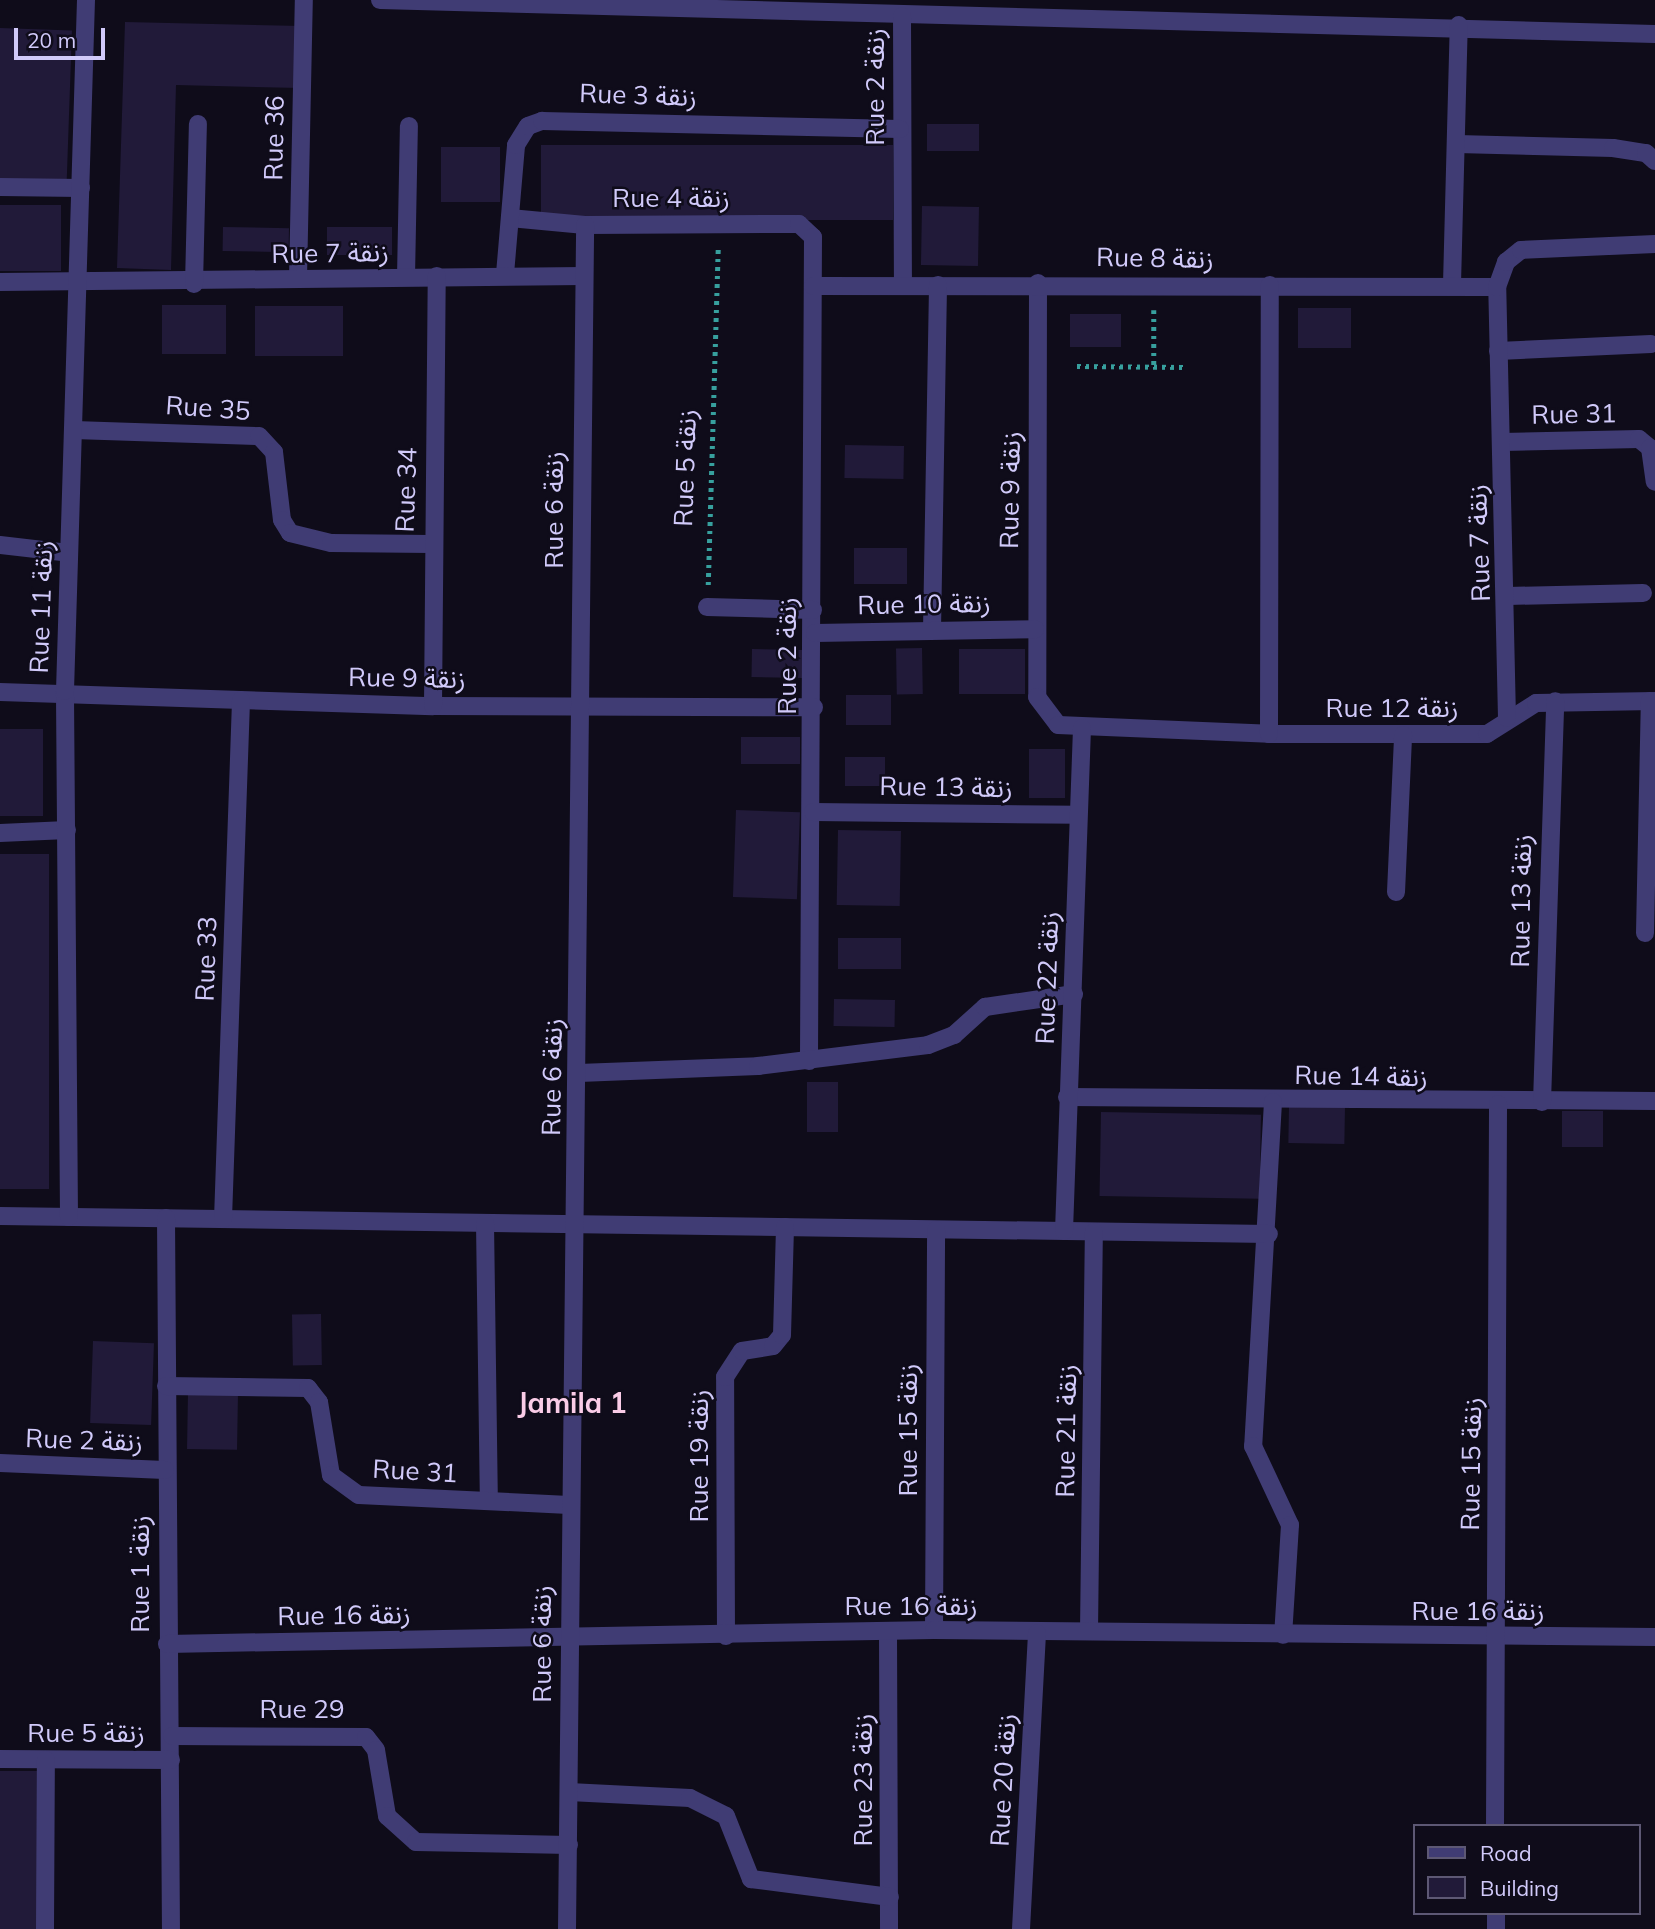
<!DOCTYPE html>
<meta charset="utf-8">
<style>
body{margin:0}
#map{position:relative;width:1655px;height:1929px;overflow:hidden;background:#0f0c1a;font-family:Mulish,"Noto Sans Arabic",sans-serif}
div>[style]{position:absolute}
.building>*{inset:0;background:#211a39;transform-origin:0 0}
.path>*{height:4.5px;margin-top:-2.25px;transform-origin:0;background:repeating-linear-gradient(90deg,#37a09e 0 3.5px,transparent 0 8.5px)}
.minor>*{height:18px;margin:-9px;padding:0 9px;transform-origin:9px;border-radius:9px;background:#403c74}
span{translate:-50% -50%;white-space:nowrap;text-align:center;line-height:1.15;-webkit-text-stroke:5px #0f0c1a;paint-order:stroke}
.street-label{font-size:26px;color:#d1cafa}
.neighbourhood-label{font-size:28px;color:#facce7;font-weight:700}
.legend{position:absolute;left:1413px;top:1824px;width:228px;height:91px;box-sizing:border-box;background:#0f0c1a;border:2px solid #5d5874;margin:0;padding:9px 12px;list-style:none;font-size:21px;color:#d1cafa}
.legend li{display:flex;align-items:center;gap:14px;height:35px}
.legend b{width:35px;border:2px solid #5d5874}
.scale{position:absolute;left:14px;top:28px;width:91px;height:32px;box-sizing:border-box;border:4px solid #d1cafa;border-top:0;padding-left:9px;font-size:21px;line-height:24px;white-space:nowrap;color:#d1cafa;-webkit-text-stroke:5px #0f0c1a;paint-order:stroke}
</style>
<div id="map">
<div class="building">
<div style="clip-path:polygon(125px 22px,302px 26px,300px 88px,176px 85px,171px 270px,117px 268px)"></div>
<div style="left:0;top:28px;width:72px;height:157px;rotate:2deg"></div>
<div style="left:927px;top:124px;width:52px;height:27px"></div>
<div style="left:541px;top:145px;width:352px;height:75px"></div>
<div style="left:441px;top:147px;width:59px;height:55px"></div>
<div style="left:0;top:205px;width:61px;height:66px"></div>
<div style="left:922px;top:206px;width:57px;height:59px;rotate:1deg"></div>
<div style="left:223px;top:227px;width:66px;height:24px;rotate:1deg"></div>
<div style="left:392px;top:227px;width:28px;height:65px;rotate:90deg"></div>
<div style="left:226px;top:305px;width:49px;height:64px;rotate:90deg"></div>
<div style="left:255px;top:306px;width:88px;height:50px"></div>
<div style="left:1351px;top:308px;width:40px;height:53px;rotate:90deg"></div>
<div style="left:1121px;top:314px;width:33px;height:51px;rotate:90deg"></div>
<div style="left:845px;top:445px;width:59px;height:33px;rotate:1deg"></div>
<div style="left:854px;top:548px;width:53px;height:36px"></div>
<div style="left:922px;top:648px;width:46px;height:26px;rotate:89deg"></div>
<div style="left:752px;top:649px;width:51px;height:28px;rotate:1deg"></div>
<div style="left:959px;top:649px;width:66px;height:45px"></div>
<div style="left:846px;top:695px;width:45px;height:30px"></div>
<div style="left:0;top:729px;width:43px;height:87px"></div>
<div style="left:800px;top:737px;width:27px;height:59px;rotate:90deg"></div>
<div style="left:1029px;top:749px;width:36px;height:49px"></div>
<div style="left:845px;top:757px;width:40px;height:29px"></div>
<div style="left:736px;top:810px;width:64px;height:87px;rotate:2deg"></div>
<div style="left:838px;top:830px;width:63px;height:75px;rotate:1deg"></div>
<div style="left:0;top:854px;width:49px;height:335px"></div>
<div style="left:838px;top:938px;width:63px;height:31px"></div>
<div style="left:834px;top:999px;width:61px;height:27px;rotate:1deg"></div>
<div style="left:807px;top:1082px;width:31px;height:50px"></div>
<div style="left:1289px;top:1106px;width:56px;height:37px;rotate:1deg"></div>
<div style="left:1562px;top:1111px;width:41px;height:36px"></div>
<div style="left:1101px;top:1112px;width:160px;height:84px;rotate:1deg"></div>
<div style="left:321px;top:1314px;width:51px;height:29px;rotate:89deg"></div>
<div style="left:93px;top:1341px;width:61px;height:82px;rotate:2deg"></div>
<div style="left:188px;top:1393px;width:50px;height:56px;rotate:1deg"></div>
<div style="left:37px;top:1771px;width:158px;height:37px;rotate:90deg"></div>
</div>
<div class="path">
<div style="left:1154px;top:310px;width:56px;rotate:90deg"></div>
<div style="left:1077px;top:366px;width:107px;rotate:0.5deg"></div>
<div style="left:708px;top:585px;width:337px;rotate:-88.3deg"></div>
</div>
<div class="minor">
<div style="left:380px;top:0;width:1275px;rotate:1.53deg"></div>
<div style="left:902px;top:16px;width:269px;rotate:89.8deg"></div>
<div style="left:1457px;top:144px;width:156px;rotate:1.5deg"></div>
<div style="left:1613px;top:148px;width:33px;rotate:9deg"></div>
<div style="left:1646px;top:153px;width:12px;rotate:42deg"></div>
<div style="left:0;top:187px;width:81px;rotate:0.7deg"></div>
<div style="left:510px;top:218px;width:75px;rotate:5.3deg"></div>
<div style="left:585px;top:225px;width:214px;rotate:-0.3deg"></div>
<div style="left:799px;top:224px;width:19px;rotate:43deg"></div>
<div style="left:813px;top:237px;width:824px;rotate:90.28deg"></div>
<div style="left:505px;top:274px;width:129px;rotate:-85.1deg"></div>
<div style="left:516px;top:145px;width:22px;rotate:-58deg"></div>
<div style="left:528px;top:126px;width:15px;rotate:-20deg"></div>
<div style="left:542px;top:121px;width:358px;rotate:1.3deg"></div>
<div style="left:406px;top:277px;width:151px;rotate:-88.9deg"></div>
<div style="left:298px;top:278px;width:278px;rotate:-88.8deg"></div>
<div style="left:0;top:282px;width:584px;rotate:-0.59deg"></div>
<div style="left:1038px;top:283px;width:414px;rotate:90.1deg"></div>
<div style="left:1037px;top:697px;width:35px;rotate:53deg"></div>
<div style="left:1058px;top:725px;width:211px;rotate:2.4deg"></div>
<div style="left:1269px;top:734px;width:218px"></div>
<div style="left:1487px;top:734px;width:58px;rotate:-32.3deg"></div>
<div style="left:1536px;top:703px;width:119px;rotate:-1deg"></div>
<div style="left:194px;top:284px;width:160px;rotate:-88.6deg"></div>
<div style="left:1452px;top:284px;width:259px;rotate:-88.5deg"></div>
<div style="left:813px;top:286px;width:684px;rotate:0.08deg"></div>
<div style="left:1498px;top:351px;width:153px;rotate:-2.6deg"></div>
<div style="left:74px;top:430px;width:185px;rotate:1.9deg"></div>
<div style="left:259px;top:436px;width:22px;rotate:47deg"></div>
<div style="left:274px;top:452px;width:68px;rotate:83.3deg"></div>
<div style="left:282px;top:520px;width:15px;rotate:58deg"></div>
<div style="left:290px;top:533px;width:42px;rotate:13.7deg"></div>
<div style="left:331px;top:543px;width:100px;rotate:0.6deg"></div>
<div style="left:1502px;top:442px;width:137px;rotate:-1.3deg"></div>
<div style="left:1639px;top:439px;width:14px;rotate:39deg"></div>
<div style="left:1650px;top:448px;width:34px;rotate:82deg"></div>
<div style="left:0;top:545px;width:69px;rotate:6.6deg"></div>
<div style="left:1508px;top:596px;width:135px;rotate:-1.3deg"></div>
<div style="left:707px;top:607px;width:106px;rotate:1.6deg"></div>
<div style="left:932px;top:630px;width:345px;rotate:-89deg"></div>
<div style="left:815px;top:633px;width:220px;rotate:-1deg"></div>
<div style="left:0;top:692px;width:433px;rotate:1.9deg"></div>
<div style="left:433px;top:706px;width:381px;rotate:0.2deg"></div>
<div style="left:433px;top:706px;width:430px;rotate:-89.5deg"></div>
<div style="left:1507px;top:718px;width:431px;rotate:-91.3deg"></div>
<div style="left:1497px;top:287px;width:27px;rotate:-70deg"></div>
<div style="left:1506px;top:262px;width:19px;rotate:-39deg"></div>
<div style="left:1521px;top:250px;width:134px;rotate:-2.6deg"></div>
<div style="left:1269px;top:734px;width:449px;rotate:-89.9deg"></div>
<div style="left:813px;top:812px;width:265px;rotate:0.6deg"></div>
<div style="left:0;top:833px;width:67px;rotate:-2.6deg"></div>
<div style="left:1396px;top:892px;width:157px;rotate:-87.4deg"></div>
<div style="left:1645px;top:933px;width:232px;rotate:-88.8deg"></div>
<div style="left:579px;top:1073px;width:179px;rotate:-2.2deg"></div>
<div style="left:758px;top:1066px;width:171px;rotate:-7deg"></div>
<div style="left:928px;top:1045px;width:28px;rotate:-21deg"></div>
<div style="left:954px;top:1035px;width:42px;rotate:-42.1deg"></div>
<div style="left:985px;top:1007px;width:90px;rotate:-8.3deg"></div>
<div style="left:1067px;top:1097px;width:588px;rotate:0.39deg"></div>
<div style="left:1273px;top:1102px;width:345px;rotate:93.3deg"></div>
<div style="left:1253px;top:1446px;width:87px;rotate:64.9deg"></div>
<div style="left:1290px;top:1525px;width:110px;rotate:93.6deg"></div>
<div style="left:1542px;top:1102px;width:401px;rotate:-88.1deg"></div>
<div style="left:0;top:1216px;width:1269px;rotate:0.81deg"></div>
<div style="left:69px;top:1217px;width:526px;rotate:-90.44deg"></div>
<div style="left:65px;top:691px;width:691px;rotate:-88.26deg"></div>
<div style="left:166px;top:1218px;width:711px;rotate:89.6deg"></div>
<div style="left:223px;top:1219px;width:519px;rotate:-88.01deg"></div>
<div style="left:485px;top:1223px;width:278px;rotate:89.2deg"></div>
<div style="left:1064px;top:1231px;width:503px;rotate:-87.95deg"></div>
<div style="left:166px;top:1386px;width:142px;rotate:0.8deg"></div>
<div style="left:308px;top:1388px;width:18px;rotate:52deg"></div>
<div style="left:319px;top:1402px;width:74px;rotate:80.7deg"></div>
<div style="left:331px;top:1475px;width:34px;rotate:36deg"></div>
<div style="left:359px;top:1495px;width:210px;rotate:2.7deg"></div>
<div style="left:0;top:1463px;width:165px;rotate:2.4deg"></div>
<div style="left:934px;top:1630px;width:400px;rotate:-89.7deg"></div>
<div style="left:888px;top:1631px;width:298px;rotate:89.8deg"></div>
<div style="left:1089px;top:1631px;width:399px;rotate:-89.3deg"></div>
<div style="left:726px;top:1636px;width:259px;rotate:-90.2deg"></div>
<div style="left:725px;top:1377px;width:31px;rotate:-57deg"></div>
<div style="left:742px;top:1351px;width:31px;rotate:-9deg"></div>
<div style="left:773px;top:1346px;width:14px;rotate:-51deg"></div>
<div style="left:782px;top:1335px;width:108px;rotate:-88.4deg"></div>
<div style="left:167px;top:1644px;width:767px;rotate:-1.05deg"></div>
<div style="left:934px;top:1630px;width:721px;rotate:0.56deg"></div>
<div style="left:172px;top:1736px;width:194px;rotate:0.3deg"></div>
<div style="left:366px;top:1737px;width:16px;rotate:52deg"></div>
<div style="left:376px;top:1750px;width:67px;rotate:80.5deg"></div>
<div style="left:387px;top:1816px;width:39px;rotate:42deg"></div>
<div style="left:416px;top:1842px;width:153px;rotate:1.1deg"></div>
<div style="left:0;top:1759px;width:171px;rotate:0.3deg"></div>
<div style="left:569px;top:1792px;width:121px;rotate:2.8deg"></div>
<div style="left:690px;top:1798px;width:40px;rotate:26.6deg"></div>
<div style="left:726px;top:1816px;width:68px;rotate:68.4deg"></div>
<div style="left:751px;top:1879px;width:140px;rotate:7.4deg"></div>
<div style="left:1495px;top:1826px;width:722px;rotate:-89.76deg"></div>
<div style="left:1496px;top:1913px;width:16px;rotate:90deg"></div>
<div style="left:45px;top:1929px;width:169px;rotate:-89.7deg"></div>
<div style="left:567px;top:1929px;width:1704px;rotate:-89.39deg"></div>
<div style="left:1021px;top:1929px;width:296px;rotate:-86.9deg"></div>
</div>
<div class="street-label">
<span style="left:875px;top:87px;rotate:-90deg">Rue 2 زنقة</span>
<span style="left:638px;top:95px;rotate:2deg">Rue 3 زنقة</span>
<span style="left:274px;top:138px;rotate:-89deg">Rue 36</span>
<span style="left:671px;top:198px">Rue 4 زنقة</span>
<span style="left:330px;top:253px;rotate:-1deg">Rue 7 زنقة</span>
<span style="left:1155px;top:258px;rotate:1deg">Rue 8 زنقة</span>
<span style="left:208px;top:408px;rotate:4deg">Rue 35</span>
<span style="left:1574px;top:414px;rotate:-1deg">Rue 31</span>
<span style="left:685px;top:468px;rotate:-88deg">Rue 5 زنقة</span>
<span style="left:406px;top:490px;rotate:-88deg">Rue 34</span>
<span style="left:1010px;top:490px;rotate:-89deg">Rue 9 زنقة</span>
<span style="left:554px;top:510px;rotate:-90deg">Rue 6 زنقة</span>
<span style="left:1479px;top:543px;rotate:-92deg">Rue 7 زنقة</span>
<span style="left:924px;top:604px;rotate:-1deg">Rue 10 زنقة</span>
<span style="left:41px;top:607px;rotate:-88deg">Rue 11 زنقة</span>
<span style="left:787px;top:656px;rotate:-90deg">Rue 2 زنقة</span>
<span style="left:407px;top:678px;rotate:1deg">Rue 9 زنقة</span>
<span style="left:1392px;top:708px">Rue 12 زنقة</span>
<span style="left:946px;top:787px;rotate:1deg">Rue 13 زنقة</span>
<span style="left:1521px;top:901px;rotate:-89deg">Rue 13 زنقة</span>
<span style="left:206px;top:959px;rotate:-88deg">Rue 33</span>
<span style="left:1047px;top:978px;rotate:-88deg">Rue 22 زنقة</span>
<span style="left:1361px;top:1076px;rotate:1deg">Rue 14 زنقة</span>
<span style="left:552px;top:1077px;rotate:-89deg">Rue 6 زنقة</span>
<span style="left:908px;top:1430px;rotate:-90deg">Rue 15 زنقة</span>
<span style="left:1066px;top:1431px;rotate:-89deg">Rue 21 زنقة</span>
<span style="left:84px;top:1440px;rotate:2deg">Rue 2 زنقة</span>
<span style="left:699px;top:1456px;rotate:-90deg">Rue 19 زنقة</span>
<span style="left:1471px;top:1464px;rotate:-89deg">Rue 15 زنقة</span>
<span style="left:415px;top:1471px;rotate:3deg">Rue 31</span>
<span style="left:140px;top:1574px;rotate:-90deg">Rue 1 زنقة</span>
<span style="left:911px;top:1606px">Rue 16 زنقة</span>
<span style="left:1478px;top:1611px">Rue 16 زنقة</span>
<span style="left:344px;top:1615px;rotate:-1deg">Rue 16 زنقة</span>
<span style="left:542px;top:1644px;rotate:-90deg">Rue 6 زنقة</span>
<span style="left:302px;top:1709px">Rue 29</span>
<span style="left:86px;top:1733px">Rue 5 زنقة</span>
<span style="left:863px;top:1780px;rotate:-90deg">Rue 23 زنقة</span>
<span style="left:1003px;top:1780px;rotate:-87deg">Rue 20 زنقة</span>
</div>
<div class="neighbourhood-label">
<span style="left:572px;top:1403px">Jamila 1</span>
</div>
<ul class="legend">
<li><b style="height:9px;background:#403c74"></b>Road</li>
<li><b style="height:19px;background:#211a39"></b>Building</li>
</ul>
<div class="scale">20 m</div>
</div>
